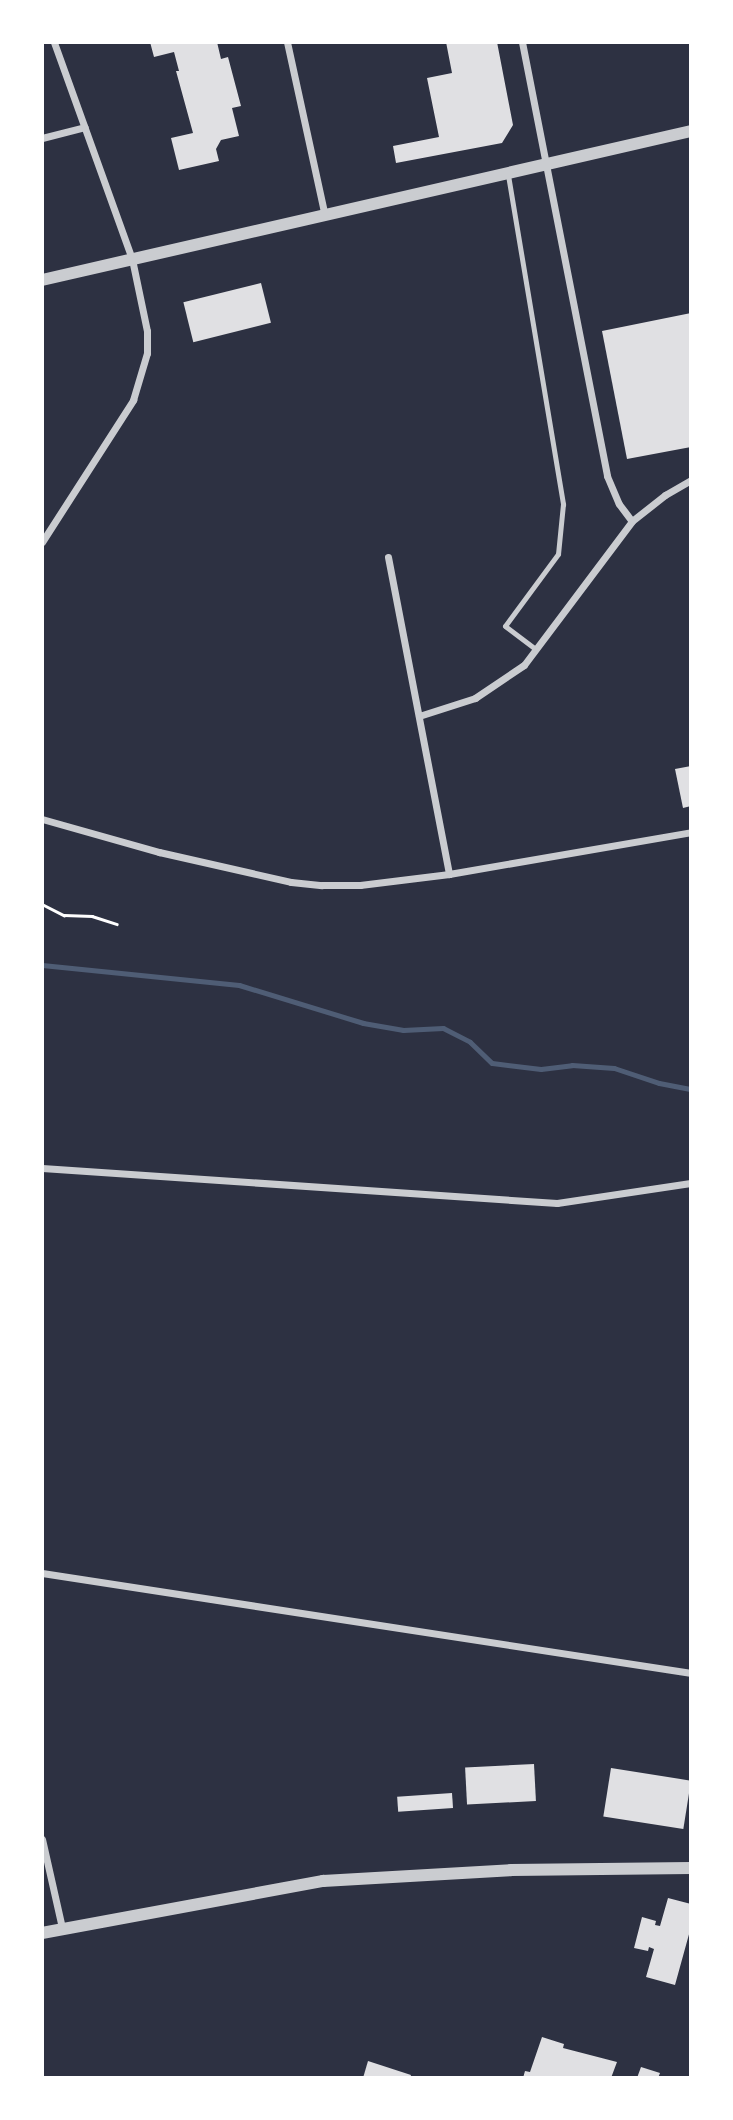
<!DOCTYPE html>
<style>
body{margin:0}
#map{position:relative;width:733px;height:2120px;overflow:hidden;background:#2d3142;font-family:"IBM Plex Sans",sans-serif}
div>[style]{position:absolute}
.stream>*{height:5px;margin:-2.5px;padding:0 2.5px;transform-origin:2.5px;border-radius:2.5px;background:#4f5d75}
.building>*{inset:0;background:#e0e0e3;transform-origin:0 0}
.path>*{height:2.5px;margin:-1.25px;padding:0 1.25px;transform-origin:1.25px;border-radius:1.25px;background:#fff}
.service>*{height:5px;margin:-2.5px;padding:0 2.5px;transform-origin:2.5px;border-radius:2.5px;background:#caccd0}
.minor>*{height:7px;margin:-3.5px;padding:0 3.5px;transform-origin:3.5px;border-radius:3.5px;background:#caccd0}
.tertiary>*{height:12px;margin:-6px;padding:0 6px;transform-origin:6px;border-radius:6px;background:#caccd0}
span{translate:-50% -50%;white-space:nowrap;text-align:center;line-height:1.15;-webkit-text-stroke:5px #fff;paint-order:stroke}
.frame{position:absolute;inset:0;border:44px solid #fff;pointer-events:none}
</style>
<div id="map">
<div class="stream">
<div style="left:42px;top:965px;width:198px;rotate:5.8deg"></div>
<div style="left:239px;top:985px;width:130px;rotate:17deg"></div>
<div style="left:363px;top:1023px;width:41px;rotate:9.9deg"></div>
<div style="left:403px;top:1030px;width:40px;rotate:-2.9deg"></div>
<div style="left:443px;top:1028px;width:30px;rotate:27deg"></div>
<div style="left:470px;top:1042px;width:30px;rotate:44deg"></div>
<div style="left:492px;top:1063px;width:49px;rotate:7deg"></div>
<div style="left:541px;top:1069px;width:31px;rotate:-7deg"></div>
<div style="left:572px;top:1065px;width:42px;rotate:4.1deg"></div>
<div style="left:614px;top:1068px;width:47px;rotate:18.4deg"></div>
<div style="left:659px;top:1083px;width:33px;rotate:11deg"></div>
</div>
<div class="building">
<div style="clip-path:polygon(150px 42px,217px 42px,221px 59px,228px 57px,241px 106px,232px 108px,239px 136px,221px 140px,216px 149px,219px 161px,179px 170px,171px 138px,193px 133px,176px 71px,179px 71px,174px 52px,154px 57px)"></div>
<div style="clip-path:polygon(446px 42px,497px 42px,513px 125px,502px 143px,396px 163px,393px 146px,439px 137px,427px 78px,452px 73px)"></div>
<div style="left:261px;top:283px;width:41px;height:80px;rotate:76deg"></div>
<div style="clip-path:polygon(691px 313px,691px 447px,627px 459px,602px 331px)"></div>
<div style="clip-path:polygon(691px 766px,691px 806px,683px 808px,675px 769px)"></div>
<div style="left:534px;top:1764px;width:37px;height:69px;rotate:87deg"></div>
<div style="left:611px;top:1768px;width:81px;height:49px;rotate:9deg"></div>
<div style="left:452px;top:1793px;width:15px;height:55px;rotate:86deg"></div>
<div style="clip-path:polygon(668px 1898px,691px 1904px,691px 1927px,675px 1985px,646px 1977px,654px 1949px,649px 1947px,648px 1951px,634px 1948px,642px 1917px,656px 1921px,655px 1925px,660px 1926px)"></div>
<div style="clip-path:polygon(542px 2037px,564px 2044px,563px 2048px,617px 2062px,611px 2078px,523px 2078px,525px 2071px,530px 2072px)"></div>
<div style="clip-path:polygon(368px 2061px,411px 2075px,410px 2078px,363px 2078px)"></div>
<div style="clip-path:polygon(641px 2067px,660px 2073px,658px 2078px,637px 2078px)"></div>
</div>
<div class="path">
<div style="left:42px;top:904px;width:25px;rotate:27deg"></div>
<div style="left:64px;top:915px;width:28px;rotate:2deg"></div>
<div style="left:92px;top:916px;width:26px;rotate:18deg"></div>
</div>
<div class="service">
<div style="left:508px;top:175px;width:334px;rotate:80.5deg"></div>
<div style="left:563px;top:504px;width:50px;rotate:95.7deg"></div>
<div style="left:558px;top:554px;width:89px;rotate:126.4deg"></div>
<div style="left:505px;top:626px;width:39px;rotate:37deg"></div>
</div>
<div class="minor">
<div style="left:287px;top:42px;width:178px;rotate:77.7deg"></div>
<div style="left:522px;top:42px;width:442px;rotate:78.9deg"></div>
<div style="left:607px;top:476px;width:30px;rotate:67deg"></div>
<div style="left:619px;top:504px;width:21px;rotate:53deg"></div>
<div style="left:42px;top:138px;width:44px;rotate:-14.3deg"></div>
<div style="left:42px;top:542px;width:169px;rotate:-57.3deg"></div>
<div style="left:133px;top:400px;width:49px;rotate:-73.4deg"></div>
<div style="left:147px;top:353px;width:22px;rotate:-90deg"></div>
<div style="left:147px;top:331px;width:74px;rotate:-101.8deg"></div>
<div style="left:132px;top:259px;width:231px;rotate:-109.8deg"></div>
<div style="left:388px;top:557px;width:323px;rotate:79.1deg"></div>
<div style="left:419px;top:716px;width:59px;rotate:-17.8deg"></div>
<div style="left:475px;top:698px;width:59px;rotate:-34deg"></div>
<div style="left:524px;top:665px;width:180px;rotate:-53.1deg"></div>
<div style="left:632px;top:521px;width:42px;rotate:-38.2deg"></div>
<div style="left:665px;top:495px;width:30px;rotate:-30deg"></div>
<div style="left:42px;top:819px;width:122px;rotate:15.8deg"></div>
<div style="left:159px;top:852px;width:135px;rotate:12.8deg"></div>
<div style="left:291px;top:882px;width:31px;rotate:6deg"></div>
<div style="left:322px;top:885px;width:38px"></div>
<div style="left:360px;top:885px;width:90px;rotate:-7deg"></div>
<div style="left:449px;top:874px;width:246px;rotate:-9.8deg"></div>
<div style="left:42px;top:1168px;width:516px;rotate:3.89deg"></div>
<div style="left:557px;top:1203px;width:135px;rotate:-8.5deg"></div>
<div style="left:42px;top:1573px;width:657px;rotate:8.76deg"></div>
<div style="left:42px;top:1839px;width:91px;rotate:77.3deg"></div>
</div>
<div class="tertiary">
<div style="left:42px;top:280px;width:666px;rotate:-12.93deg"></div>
<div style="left:42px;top:1933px;width:286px;rotate:-10.5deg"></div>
<div style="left:323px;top:1881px;width:188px;rotate:-3.3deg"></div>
<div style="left:511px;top:1870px;width:180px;rotate:-0.6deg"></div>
</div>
<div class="frame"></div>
</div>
